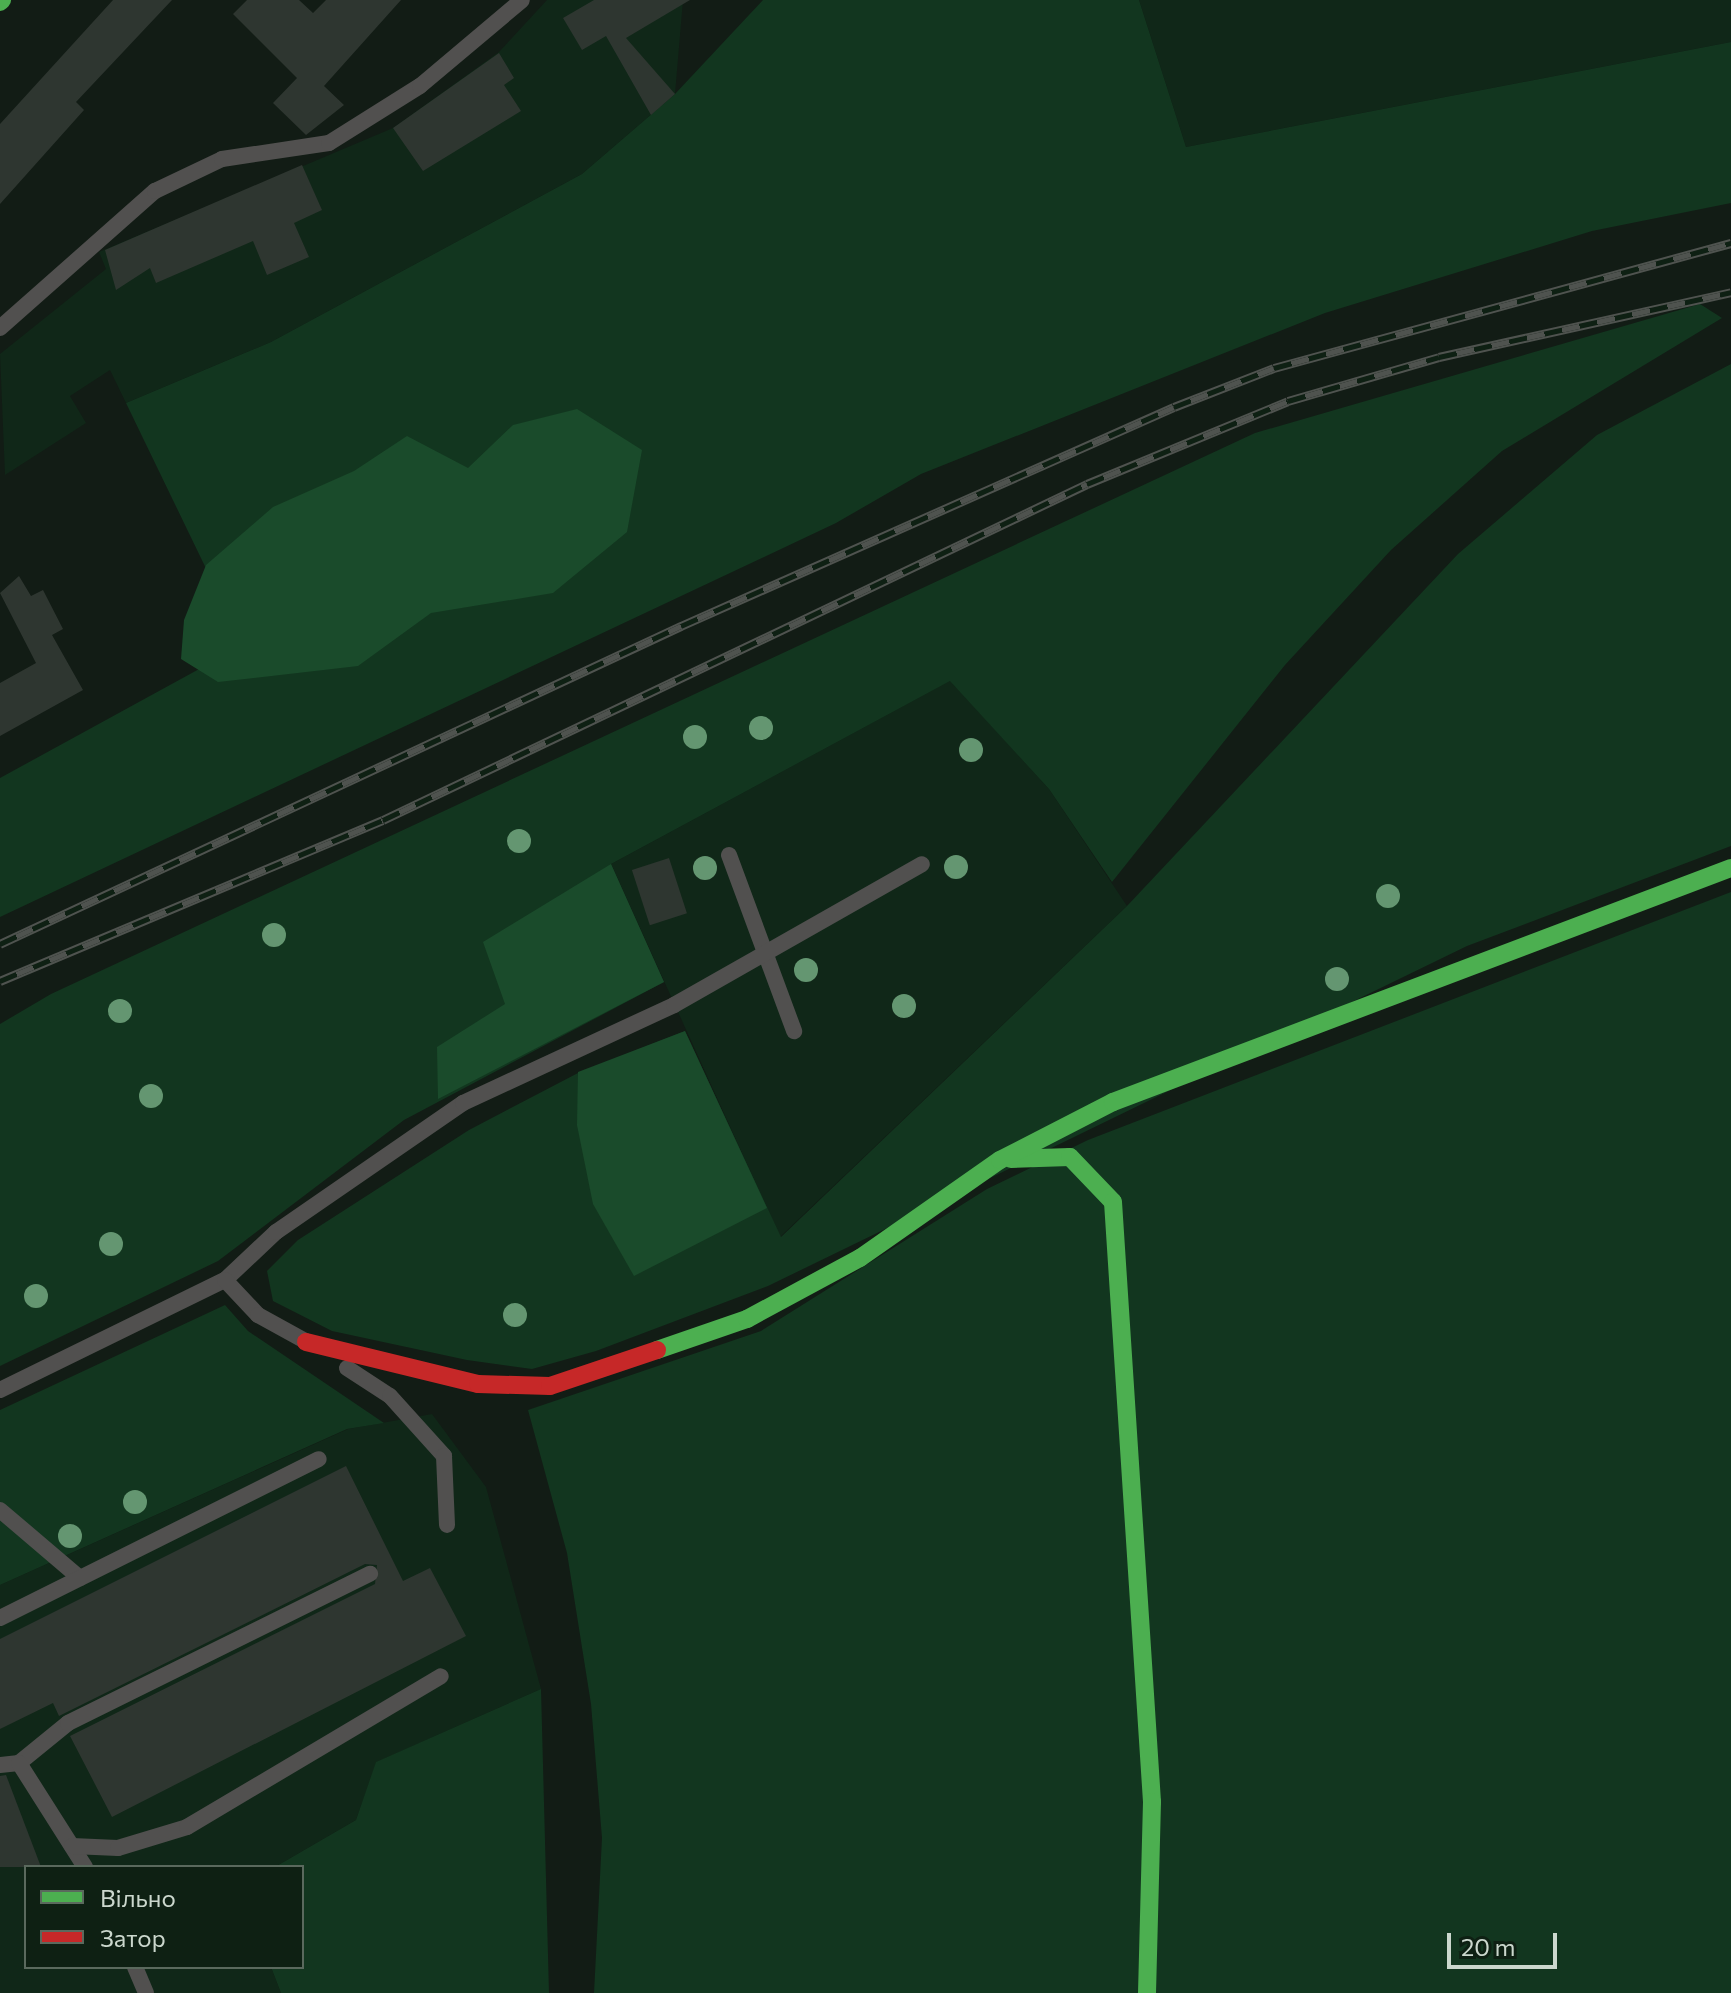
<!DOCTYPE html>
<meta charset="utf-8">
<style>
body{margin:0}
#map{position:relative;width:1731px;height:1993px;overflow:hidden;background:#121c15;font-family:Commissioner,sans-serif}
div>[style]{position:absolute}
.built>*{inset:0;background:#102718}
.green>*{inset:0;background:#12361f}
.forest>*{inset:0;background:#1a4b2b}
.building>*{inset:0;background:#2e3630;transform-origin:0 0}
.lane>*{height:16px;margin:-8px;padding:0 8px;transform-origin:8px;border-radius:8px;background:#51504f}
.fast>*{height:18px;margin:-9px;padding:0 9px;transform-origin:9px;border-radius:9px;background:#4caf50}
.jam>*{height:18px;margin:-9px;padding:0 9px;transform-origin:9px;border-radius:9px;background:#c62828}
.rail>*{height:9px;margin-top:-4.5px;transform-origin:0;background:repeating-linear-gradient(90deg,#0e2013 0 18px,#4f534f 0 36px);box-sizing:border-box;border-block:2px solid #4f534f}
.trees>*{width:24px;height:24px;margin:-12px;border-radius:50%;background:#649671}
span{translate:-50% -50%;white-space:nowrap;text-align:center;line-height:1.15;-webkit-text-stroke:8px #0e2013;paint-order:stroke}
.legend{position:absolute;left:24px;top:1865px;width:280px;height:104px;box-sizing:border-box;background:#0e2013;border:2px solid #5a695d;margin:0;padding:10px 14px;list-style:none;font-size:24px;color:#cbd7cd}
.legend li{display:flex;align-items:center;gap:16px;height:40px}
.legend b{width:40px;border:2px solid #5a695d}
.scale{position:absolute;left:1447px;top:1933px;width:110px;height:36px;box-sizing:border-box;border:4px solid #cbd7cd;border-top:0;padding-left:10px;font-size:24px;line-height:28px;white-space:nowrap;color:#cbd7cd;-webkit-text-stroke:6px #0e2013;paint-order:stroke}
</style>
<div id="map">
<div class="built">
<div style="clip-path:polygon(547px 0,683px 0,675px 94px,582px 174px,271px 342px,126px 403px,110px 370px,70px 396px,86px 423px,5px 475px,0 354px,106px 269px,99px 252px,393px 128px,499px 52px)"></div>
<div style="clip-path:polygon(1139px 0,1731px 0,1731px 42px,1186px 147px)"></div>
<div style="clip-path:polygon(951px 680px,1049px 789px,1127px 906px,780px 1237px,611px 864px)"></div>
<div style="clip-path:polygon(432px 1414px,486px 1487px,541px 1689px,377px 1762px,356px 1820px,275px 1867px,26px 1867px,26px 1967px,271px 1967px,281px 1993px,0 1993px,0 1585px,348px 1429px)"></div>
</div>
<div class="green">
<div style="clip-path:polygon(763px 0,1139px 0,1186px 147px,1731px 42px,1731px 203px,1592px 231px,1325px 313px,921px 474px,836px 523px,0 917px,0 778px,243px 645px,126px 403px,271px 342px,582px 174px,675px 94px)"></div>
<div style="clip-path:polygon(1700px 304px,1722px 318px,1502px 451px,1391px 550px,1285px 665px,1112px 882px,1049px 789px,950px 681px,611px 864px,664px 982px,404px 1120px,218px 1261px,0 1366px,0 1024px,51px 994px,1255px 433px)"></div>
<div style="clip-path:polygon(1731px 364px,1731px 846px,1467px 946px,768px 1286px,596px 1351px,532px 1369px,467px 1360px,332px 1331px,273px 1301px,267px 1271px,298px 1240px,469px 1130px,578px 1073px,685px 1031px,781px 1237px,1127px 906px,1458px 554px,1597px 435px)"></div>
<div style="clip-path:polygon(1731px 892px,1731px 1993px,594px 1993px,602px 1838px,591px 1704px,567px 1553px,528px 1410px,761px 1331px,987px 1189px,1088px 1140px)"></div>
<div style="clip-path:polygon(225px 1305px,248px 1331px,384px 1423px,347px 1429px,0 1585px,0 1410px)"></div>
<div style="clip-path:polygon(541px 1689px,549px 1993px,281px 1993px,271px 1967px,302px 1967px,302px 1867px,275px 1867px,356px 1820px,376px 1762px)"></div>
</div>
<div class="forest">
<div style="clip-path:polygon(577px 409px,642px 450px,627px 532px,553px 593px,431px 613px,358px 666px,218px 682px,181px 659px,184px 620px,206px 565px,273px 507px,354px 471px,407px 436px,468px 468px,513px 425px)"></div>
<div style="clip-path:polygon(611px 864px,664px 982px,438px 1099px,437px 1047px,505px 1004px,483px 942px)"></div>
<div style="clip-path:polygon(685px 1031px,767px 1208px,634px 1276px,593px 1204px,577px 1125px,578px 1072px)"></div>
</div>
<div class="building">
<div style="clip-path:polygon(113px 0,172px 0,76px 102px,84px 110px,0 204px,0 124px)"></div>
<div style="clip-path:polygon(247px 0,299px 0,313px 13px,326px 0,401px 0,324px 86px,344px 105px,306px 135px,273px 103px,297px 78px,233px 14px)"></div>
<div style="clip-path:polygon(594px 0,690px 0,626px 38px,675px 94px,651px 115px,606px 36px,582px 50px,563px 18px)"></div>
<div style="clip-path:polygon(499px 53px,514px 78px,504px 85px,521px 111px,423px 171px,393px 128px)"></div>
<div style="clip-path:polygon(302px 165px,322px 210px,294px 223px,309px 257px,267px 275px,253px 241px,156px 283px,150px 268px,116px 290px,105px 250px)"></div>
<div style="clip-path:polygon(19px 576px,31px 596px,43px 590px,63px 629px,52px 635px,83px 690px,0 736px,0 683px,36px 663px,0 593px)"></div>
<div style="left:669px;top:858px;width:58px;height:39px;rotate:72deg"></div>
<div style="clip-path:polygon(346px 1466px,403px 1581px,430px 1568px,466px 1636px,112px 1817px,70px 1736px,375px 1584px,377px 1565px,365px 1564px,59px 1716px,53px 1703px,0 1729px,0 1639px)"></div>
<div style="clip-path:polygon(6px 1775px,41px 1867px,0 1867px,0 1776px)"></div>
</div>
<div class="lane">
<div style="left:0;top:328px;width:207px;rotate:-41.5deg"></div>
<div style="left:155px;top:191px;width:74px;rotate:-25.5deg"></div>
<div style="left:222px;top:159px;width:108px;rotate:-8.5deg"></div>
<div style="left:329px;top:143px;width:107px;rotate:-32.1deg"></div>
<div style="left:420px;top:86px;width:133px;rotate:-40.1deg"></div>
<div style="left:729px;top:855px;width:188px;rotate:69.7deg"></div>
<div style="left:225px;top:1280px;width:70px;rotate:-43.3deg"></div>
<div style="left:276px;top:1232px;width:227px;rotate:-34.6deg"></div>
<div style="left:463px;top:1103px;width:233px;rotate:-24.9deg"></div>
<div style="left:674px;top:1005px;width:285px;rotate:-29.6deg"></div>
<div style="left:347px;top:1368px;width:51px;rotate:33.1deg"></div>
<div style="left:390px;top:1396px;width:81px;rotate:48deg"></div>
<div style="left:444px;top:1456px;width:69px;rotate:87.5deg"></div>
<div style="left:0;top:1390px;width:250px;rotate:-26.1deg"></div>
<div style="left:225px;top:1280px;width:48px;rotate:46.7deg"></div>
<div style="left:258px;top:1315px;width:56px;rotate:28.9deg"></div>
<div style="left:0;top:1510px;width:105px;rotate:40.4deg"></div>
<div style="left:0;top:1618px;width:356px;rotate:-26.5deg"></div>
<div style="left:19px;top:1763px;width:63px;rotate:-39.2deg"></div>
<div style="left:68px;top:1723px;width:337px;rotate:-26.3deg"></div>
<div style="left:0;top:1765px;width:19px;rotate:-6deg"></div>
<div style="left:19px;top:1763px;width:123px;rotate:57.6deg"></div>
<div style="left:72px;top:1846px;width:46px;rotate:2.5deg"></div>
<div style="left:118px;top:1848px;width:72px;rotate:-16.9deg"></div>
<div style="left:187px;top:1827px;width:295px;rotate:-30.7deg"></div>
<div style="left:135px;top:1967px;width:28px;rotate:67deg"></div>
</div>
<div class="fast">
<div style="left:0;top:2px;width:3px;rotate:-45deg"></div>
<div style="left:1011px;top:1159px;width:59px;rotate:-1.9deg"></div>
<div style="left:1070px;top:1157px;width:62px;rotate:46.3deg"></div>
<div style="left:1113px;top:1202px;width:601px;rotate:86.28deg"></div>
<div style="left:1152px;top:1802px;width:191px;rotate:91.5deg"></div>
<div style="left:657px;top:1350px;width:95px;rotate:-19deg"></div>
<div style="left:747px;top:1319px;width:128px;rotate:-28.4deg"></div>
<div style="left:860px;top:1258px;width:171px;rotate:-35deg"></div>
<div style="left:1000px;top:1160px;width:127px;rotate:-27.2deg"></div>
<div style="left:1113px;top:1102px;width:661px;rotate:-20.74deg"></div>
</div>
<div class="jam">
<div style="left:306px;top:1342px;width:177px;rotate:13.7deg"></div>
<div style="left:478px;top:1384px;width:72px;rotate:1.6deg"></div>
<div style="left:550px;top:1386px;width:113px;rotate:-18.6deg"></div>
</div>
<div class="rail">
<div style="left:0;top:944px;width:752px;rotate:-25.03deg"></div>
<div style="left:681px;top:626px;width:539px;rotate:-23.95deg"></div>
<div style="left:1174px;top:407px;width:107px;rotate:-21.3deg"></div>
<div style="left:1274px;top:368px;width:474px;rotate:-15.3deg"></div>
<div style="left:0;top:981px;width:415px;rotate:-22.8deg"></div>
<div style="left:383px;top:820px;width:780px;rotate:-25.51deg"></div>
<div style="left:1087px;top:484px;width:217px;rotate:-22.4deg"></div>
<div style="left:1288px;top:401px;width:157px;rotate:-16.2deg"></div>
<div style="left:1439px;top:357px;width:299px;rotate:-12.5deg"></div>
</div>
<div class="trees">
<div style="left:761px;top:728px"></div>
<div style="left:695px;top:737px"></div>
<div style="left:971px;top:750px"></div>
<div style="left:519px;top:841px"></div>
<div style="left:956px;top:867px"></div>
<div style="left:705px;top:868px"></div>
<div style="left:1388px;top:896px"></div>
<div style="left:274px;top:935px"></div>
<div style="left:806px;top:970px"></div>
<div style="left:1337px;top:979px"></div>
<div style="left:904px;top:1006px"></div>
<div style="left:120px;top:1011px"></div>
<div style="left:151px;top:1096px"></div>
<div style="left:111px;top:1244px"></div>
<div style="left:36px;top:1296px"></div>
<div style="left:515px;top:1315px"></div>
<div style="left:135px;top:1502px"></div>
<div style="left:70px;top:1536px"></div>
</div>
<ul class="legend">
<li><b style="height:10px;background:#4caf50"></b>Вільно</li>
<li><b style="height:10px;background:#c62828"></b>Затор</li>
</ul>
<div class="scale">20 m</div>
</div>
